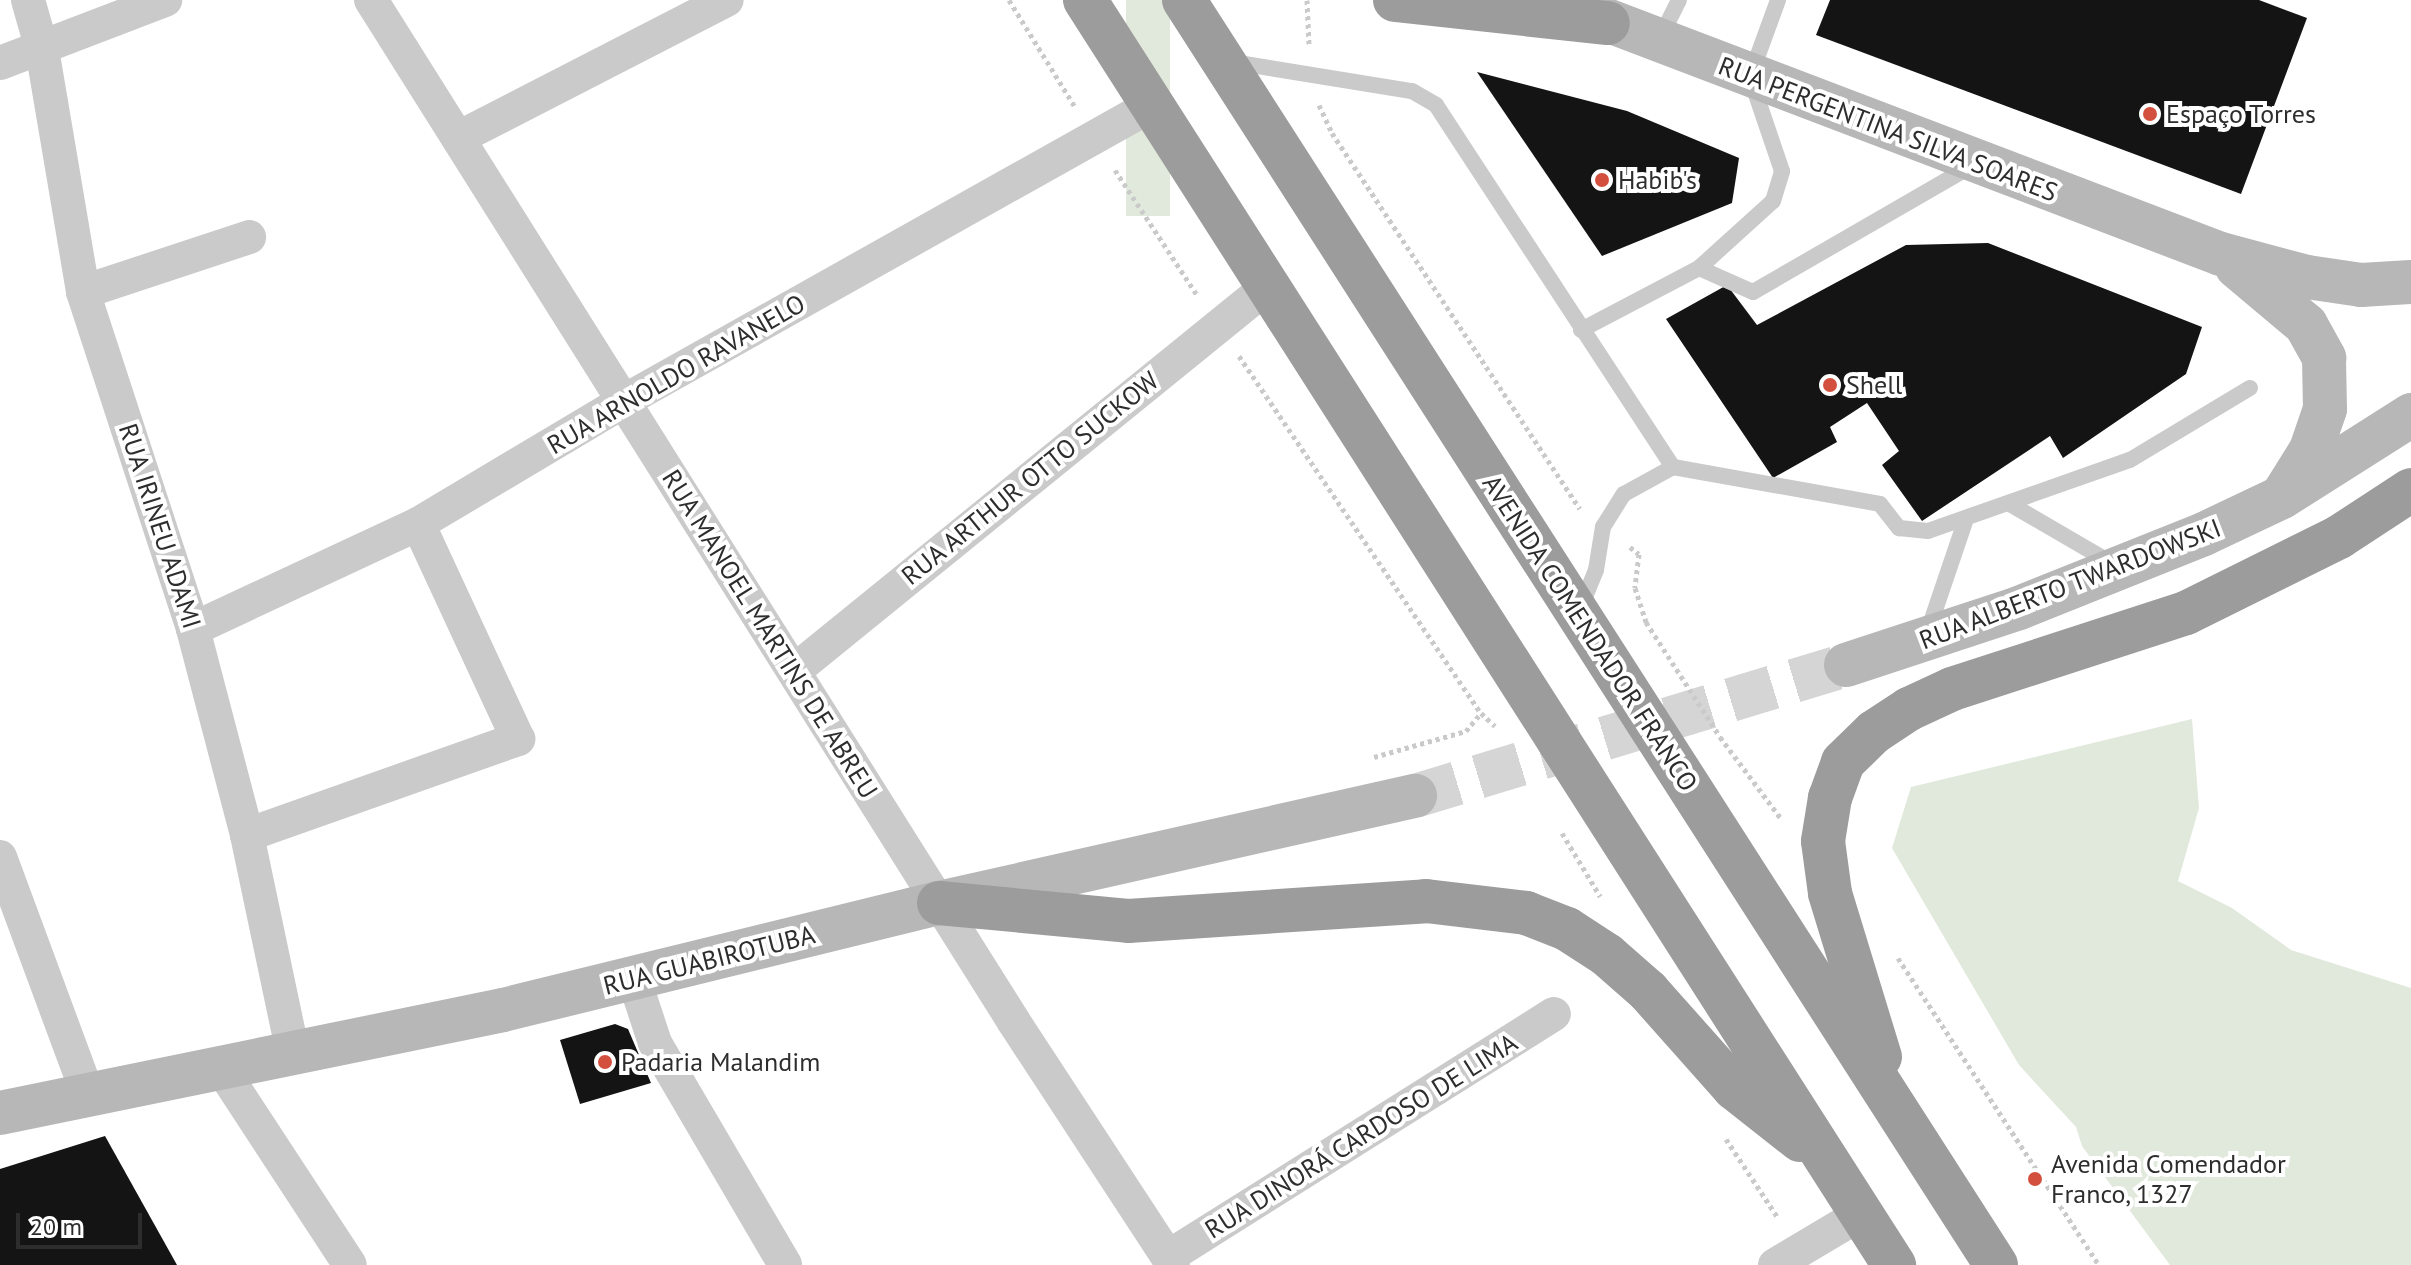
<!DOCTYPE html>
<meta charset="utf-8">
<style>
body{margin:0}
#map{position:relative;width:2411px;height:1265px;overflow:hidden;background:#fff;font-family:"PT Sans",sans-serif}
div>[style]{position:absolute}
.green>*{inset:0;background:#e0e9db;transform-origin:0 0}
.building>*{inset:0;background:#141414}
.secondary-tunnel>*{height:44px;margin-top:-22px;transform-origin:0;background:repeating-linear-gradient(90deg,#d5d5d5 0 44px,transparent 0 66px)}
.path>*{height:5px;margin-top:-2.5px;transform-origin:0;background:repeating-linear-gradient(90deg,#cacaca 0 4px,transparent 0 8px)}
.service>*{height:16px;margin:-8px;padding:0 8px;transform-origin:8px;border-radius:8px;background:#cacaca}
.minor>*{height:34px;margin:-17px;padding:0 17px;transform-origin:17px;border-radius:17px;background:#cacaca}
.secondary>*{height:44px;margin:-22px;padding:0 22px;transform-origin:22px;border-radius:22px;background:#b7b7b7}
.trunk>*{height:44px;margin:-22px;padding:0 22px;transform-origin:22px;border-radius:22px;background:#9c9c9c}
.dots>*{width:22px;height:22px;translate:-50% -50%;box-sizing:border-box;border:4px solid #fff;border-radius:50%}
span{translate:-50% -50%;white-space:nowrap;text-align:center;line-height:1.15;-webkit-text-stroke:8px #fff;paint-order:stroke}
.poi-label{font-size:26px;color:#2d2d2d}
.left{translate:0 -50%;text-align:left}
.street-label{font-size:26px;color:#2d2d2d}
.scale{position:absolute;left:16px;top:1213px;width:126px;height:36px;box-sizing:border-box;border:4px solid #2d2d2d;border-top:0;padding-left:10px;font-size:24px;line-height:28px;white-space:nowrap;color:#2d2d2d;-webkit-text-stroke:6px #fff;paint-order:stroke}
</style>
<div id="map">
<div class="green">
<div style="left:1126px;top:0;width:44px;height:216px"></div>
<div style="clip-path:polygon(2192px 719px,2199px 808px,2178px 881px,2232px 908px,2291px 950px,2411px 988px,2411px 1265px,2170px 1265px,2082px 1146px,2076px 1127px,2019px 1065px,1892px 848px,1911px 787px)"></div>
</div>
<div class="building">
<div style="clip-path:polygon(1830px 0,2259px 0,2307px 18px,2241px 194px,1816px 35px)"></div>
<div style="clip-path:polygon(1477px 72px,1627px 111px,1739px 158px,1732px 203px,1602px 256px)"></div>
<div style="clip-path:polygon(1988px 243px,2202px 327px,2186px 374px,2063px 458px,2050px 436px,1922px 521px,1882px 465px,1899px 451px,1867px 403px,1830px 427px,1837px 442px,1773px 478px,1666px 319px,1727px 285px,1757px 325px,1906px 245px)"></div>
<div style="clip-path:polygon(615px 1024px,628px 1029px,651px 1083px,580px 1104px,560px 1040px)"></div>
<div style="clip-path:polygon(105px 1136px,177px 1265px,0 1265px,0 1169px)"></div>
</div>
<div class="secondary-tunnel">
<div style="left:1415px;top:796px;width:450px;rotate:-16.9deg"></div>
</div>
<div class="path">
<div style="left:1009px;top:0;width:126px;rotate:58.3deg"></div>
<div style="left:1307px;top:0;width:44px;rotate:87.4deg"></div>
<div style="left:1319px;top:105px;width:31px;rotate:65deg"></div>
<div style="left:1332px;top:133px;width:450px;rotate:56.6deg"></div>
<div style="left:1115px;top:170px;width:149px;rotate:56.7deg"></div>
<div style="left:1239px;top:356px;width:431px;rotate:55.9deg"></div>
<div style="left:1481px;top:713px;width:19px;rotate:43deg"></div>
<div style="left:1630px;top:547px;width:11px;rotate:38deg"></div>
<div style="left:1639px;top:554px;width:34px;rotate:97deg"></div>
<div style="left:1635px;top:588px;width:36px;rotate:72deg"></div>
<div style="left:1646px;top:622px;width:137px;rotate:57.2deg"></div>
<div style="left:1720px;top:737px;width:104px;rotate:53.2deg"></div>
<div style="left:1374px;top:757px;width:96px;rotate:-15.8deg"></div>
<div style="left:1466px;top:731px;width:23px;rotate:-50deg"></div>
<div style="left:1562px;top:833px;width:74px;rotate:58.9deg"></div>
<div style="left:1898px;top:958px;width:367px;rotate:56.8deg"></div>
<div style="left:1726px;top:1139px;width:95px;rotate:56.6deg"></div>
</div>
<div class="service">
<div style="left:1660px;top:38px;width:42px;rotate:-63.4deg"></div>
<div style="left:1232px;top:62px;width:182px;rotate:9.2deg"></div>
<div style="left:1412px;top:91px;width:28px;rotate:30deg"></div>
<div style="left:1436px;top:105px;width:433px;rotate:56.8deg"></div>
<div style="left:1699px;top:268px;width:100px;rotate:-42.2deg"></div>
<div style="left:1773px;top:201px;width:31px;rotate:-73deg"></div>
<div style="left:1782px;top:171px;width:99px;rotate:-108.8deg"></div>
<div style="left:1750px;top:77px;width:82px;rotate:-70deg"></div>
<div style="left:1581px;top:330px;width:133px;rotate:-27.7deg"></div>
<div style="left:1699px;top:268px;width:59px;rotate:24deg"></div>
<div style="left:1753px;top:292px;width:254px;rotate:-30deg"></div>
<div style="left:2010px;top:504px;width:119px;rotate:30.2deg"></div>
<div style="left:1580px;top:609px;width:42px;rotate:-67.7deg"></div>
<div style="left:1596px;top:570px;width:44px;rotate:-80.8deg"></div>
<div style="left:1603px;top:527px;width:39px;rotate:-58deg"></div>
<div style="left:1624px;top:494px;width:56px;rotate:-28.9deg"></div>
<div style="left:1673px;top:467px;width:210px;rotate:10.1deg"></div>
<div style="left:1880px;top:504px;width:31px;rotate:52deg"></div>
<div style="left:1899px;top:528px;width:29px;rotate:6deg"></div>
<div style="left:1928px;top:531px;width:214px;rotate:-19.4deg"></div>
<div style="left:2130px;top:460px;width:140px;rotate:-31deg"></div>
<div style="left:1928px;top:631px;width:115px;rotate:-71.3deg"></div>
</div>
<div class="minor">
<div style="left:28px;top:0;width:51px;rotate:74.1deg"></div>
<div style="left:42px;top:49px;width:246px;rotate:80.4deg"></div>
<div style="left:83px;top:292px;width:354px;rotate:71.9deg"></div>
<div style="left:193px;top:629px;width:213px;rotate:75.3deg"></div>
<div style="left:247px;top:835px;width:223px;rotate:78.1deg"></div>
<div style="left:371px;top:0;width:1207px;rotate:57.82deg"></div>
<div style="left:1014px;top:1022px;width:290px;rotate:56.8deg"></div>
<div style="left:0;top:63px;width:177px;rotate:-20.9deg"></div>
<div style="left:458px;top:138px;width:302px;rotate:-27.2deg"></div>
<div style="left:83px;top:292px;width:175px;rotate:-18.3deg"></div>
<div style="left:193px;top:629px;width:248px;rotate:-25deg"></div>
<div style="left:418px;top:524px;width:240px;rotate:-30.8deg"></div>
<div style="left:624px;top:401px;width:605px;rotate:-29.28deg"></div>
<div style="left:794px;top:671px;width:611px;rotate:-39.08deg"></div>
<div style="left:247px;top:835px;width:288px;rotate:-19.5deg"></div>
<div style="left:518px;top:739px;width:237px;rotate:-114.9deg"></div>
<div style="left:0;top:857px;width:254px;rotate:69.7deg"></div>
<div style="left:634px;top:979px;width:67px;rotate:71.8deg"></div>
<div style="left:655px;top:1043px;width:257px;rotate:59.6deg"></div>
<div style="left:221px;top:1068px;width:235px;rotate:56.8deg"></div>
<div style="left:1168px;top:1257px;width:456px;rotate:-32.2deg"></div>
<div style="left:1775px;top:1265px;width:100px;rotate:-30.7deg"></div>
</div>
<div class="secondary">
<div style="left:1575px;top:8px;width:691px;rotate:20.85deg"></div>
<div style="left:2221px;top:254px;width:89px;rotate:15deg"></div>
<div style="left:2307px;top:277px;width:55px;rotate:8.4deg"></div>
<div style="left:2361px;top:285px;width:50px;rotate:-3.4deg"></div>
<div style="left:2237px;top:267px;width:90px;rotate:40deg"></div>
<div style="left:2306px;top:325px;width:38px;rotate:61deg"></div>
<div style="left:2324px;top:358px;width:51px;rotate:88.9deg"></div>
<div style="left:2325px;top:409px;width:43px;rotate:108.9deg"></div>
<div style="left:2311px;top:450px;width:53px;rotate:121.9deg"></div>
<div style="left:1846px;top:665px;width:182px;rotate:-18.2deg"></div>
<div style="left:2019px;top:608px;width:199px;rotate:-21.8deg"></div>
<div style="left:2204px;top:534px;width:86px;rotate:-25.4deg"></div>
<div style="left:2282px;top:497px;width:153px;rotate:-32.4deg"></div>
<div style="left:0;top:1113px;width:513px;rotate:-11.57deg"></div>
<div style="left:503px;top:1010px;width:449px;rotate:-13.8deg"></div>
<div style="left:939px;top:903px;width:488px;rotate:-12.7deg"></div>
</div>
<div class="trunk">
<div style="left:1085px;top:0;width:1502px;rotate:57.4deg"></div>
<div style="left:1184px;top:0;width:1503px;rotate:57.3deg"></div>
<div style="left:1395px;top:0;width:214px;rotate:6.2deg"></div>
<div style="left:939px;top:903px;width:190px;rotate:5.4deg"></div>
<div style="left:1128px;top:921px;width:299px;rotate:-3.8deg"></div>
<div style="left:1426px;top:901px;width:101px;rotate:6.8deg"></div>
<div style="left:1526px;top:913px;width:44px;rotate:21.3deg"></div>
<div style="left:1567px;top:929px;width:48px;rotate:33deg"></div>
<div style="left:1607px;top:955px;width:55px;rotate:41.3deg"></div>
<div style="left:1648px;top:991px;width:130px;rotate:48.4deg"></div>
<div style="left:1734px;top:1088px;width:84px;rotate:38.2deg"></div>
<div style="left:1880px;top:1057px;width:171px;rotate:-107deg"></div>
<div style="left:1830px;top:893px;width:52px;rotate:-97.7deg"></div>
<div style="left:1823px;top:841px;width:44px;rotate:-80.8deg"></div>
<div style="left:1830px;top:798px;width:38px;rotate:-70deg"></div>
<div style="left:1843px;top:762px;width:43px;rotate:-44.1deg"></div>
<div style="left:1874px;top:732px;width:42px;rotate:-33.3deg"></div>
<div style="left:1909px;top:709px;width:47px;rotate:-24.9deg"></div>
<div style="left:1952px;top:689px;width:246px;rotate:-18deg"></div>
<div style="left:2186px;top:613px;width:171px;rotate:-26.4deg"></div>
<div style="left:2339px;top:537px;width:86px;rotate:-33.1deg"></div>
</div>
<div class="dots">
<div style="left:2150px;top:114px;background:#d4503e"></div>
<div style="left:1602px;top:180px;background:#d4503e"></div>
<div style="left:1830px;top:385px;background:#d4503e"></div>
<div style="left:605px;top:1062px;background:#d4503e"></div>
<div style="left:2035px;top:1179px;background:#d4503e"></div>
</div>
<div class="poi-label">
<span class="left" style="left:2166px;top:114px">Espaço Torres</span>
<span class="left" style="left:1618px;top:180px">Habib's</span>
<span class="left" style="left:1846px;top:385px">Shell</span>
<span class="left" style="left:621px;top:1062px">Padaria Malandim</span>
<span class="left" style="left:2051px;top:1179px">Avenida Comendador<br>Franco, 1327</span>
</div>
<div class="street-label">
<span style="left:1888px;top:129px;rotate:21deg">RUA PERGENTINA SILVA SOARES</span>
<span style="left:676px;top:374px;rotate:-30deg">RUA ARNOLDO RAVANELO</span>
<span style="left:1030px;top:478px;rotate:-39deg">RUA ARTHUR OTTO SUCKOW</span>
<span style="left:160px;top:526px;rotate:72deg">RUA IRINEU ADAMI</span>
<span style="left:2070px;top:584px;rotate:-21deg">RUA ALBERTO TWARDOWSKI</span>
<span style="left:1590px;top:633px;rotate:57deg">AVENIDA COMENDADOR FRANCO</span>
<span style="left:770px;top:634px;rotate:58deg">RUA MANOEL MARTINS DE ABREU</span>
<span style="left:709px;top:960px;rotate:-14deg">RUA GUABIROTUBA</span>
<span style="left:1361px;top:1136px;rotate:-32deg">RUA DINORÁ CARDOSO DE LIMA</span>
</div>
<div class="scale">20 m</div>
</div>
